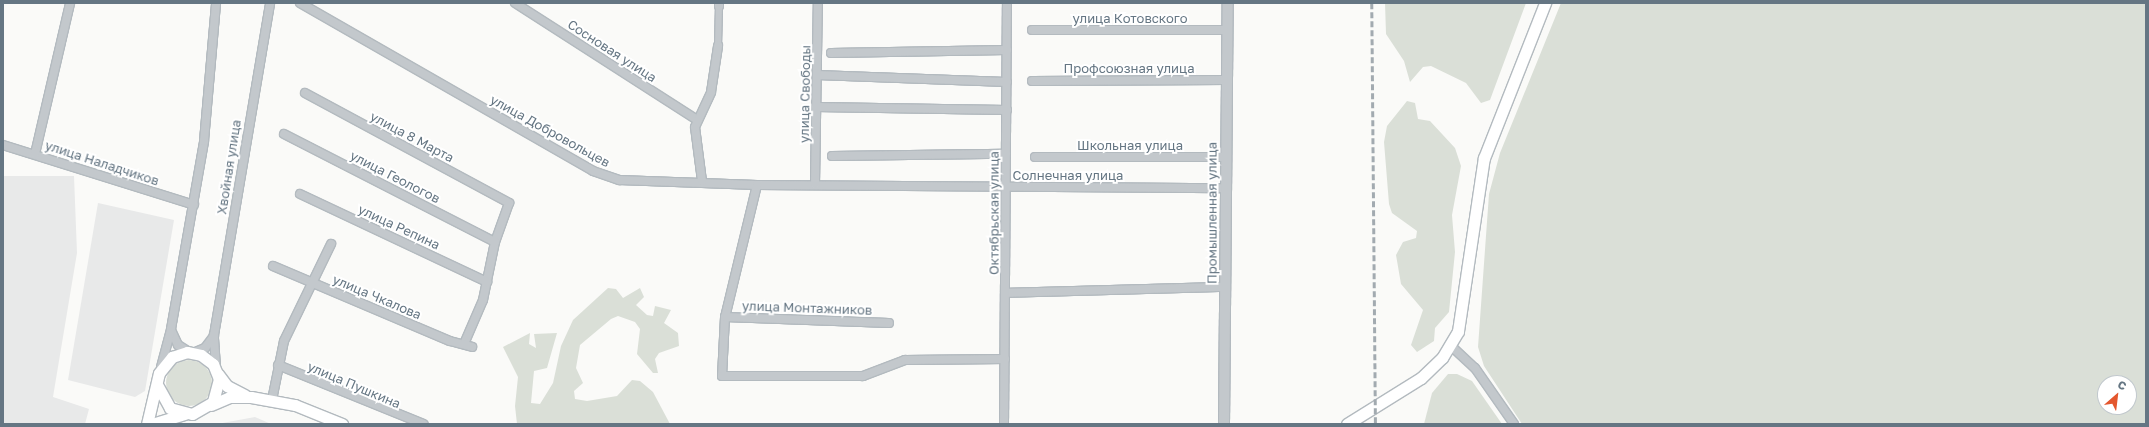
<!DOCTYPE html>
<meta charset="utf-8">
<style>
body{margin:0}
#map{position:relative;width:2149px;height:427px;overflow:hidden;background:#fafaf8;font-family:"Golos Text",sans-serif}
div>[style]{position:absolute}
.built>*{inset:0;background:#e8e9e9}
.green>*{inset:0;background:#dadfd7}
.round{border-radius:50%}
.roads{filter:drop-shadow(1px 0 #b3babf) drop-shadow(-1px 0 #b3babf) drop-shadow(0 1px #b3babf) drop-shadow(0 -1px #b3babf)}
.pedestrian>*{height:6px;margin:-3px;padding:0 3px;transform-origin:3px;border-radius:3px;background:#c3c8cc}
.minor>*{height:8px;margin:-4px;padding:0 4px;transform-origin:4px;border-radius:4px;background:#c3c8cc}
.tertiary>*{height:10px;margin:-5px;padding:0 5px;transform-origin:5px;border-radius:5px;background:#c3c8cc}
.secondary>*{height:11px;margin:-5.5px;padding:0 5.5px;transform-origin:5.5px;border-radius:5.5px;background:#fff}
.rail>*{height:2.5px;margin-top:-1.25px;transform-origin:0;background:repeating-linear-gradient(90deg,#a2aab0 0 6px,transparent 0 9px)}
span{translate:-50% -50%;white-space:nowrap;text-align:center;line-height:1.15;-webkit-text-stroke:4px #fff;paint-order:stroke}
.street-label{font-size:13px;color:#657683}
.frame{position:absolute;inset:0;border:4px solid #657683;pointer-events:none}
.north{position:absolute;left:2097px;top:375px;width:40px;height:40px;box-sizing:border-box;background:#fff;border:1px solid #c1c8cd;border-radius:50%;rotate:28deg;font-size:11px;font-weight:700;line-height:16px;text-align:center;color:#657683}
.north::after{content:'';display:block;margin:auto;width:14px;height:18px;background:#e4572e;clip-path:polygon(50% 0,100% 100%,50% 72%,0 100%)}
</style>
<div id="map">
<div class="built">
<div style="clip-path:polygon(3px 176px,74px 176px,77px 253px,53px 397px,89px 409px,85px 424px,3px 424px)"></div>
<div style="clip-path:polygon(98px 203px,174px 220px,145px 391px,135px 397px,68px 380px)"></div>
<div style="clip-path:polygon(255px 417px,271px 424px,217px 424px)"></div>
</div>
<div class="green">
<div style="clip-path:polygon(1385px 3px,1526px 3px,1490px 100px,1481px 103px,1466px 83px,1431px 66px,1423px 67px,1410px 82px,1404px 61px,1386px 34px)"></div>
<div style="clip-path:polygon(evenodd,1561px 3px,2146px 3px,2146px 424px,1522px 424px,1484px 366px,1478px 347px,1489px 194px,1500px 153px,1561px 3px,2105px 383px,2129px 383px,2129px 407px,2105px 407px,2105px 383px)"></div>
<div style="clip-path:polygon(1407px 101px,1415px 103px,1418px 119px,1430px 121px,1455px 148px,1461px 166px,1452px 215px,1455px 252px,1449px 312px,1435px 328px,1434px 341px,1417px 352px,1411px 345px,1423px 310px,1401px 284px,1396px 255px,1403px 242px,1416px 238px,1417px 231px,1392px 213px,1389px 204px,1384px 142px,1387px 126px)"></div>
<div style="clip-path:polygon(608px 288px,616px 289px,623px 298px,640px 288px,644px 297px,636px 305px,647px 315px,653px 316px,655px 306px,671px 310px,664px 323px,678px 333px,679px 346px,659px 353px,655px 359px,658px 373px,653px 373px,637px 354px,640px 329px,635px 322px,618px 316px,611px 319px,580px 345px,576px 368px,583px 383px,574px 391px,575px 399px,587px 401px,617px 396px,632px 380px,640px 381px,653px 392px,670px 424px,517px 424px,515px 406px,518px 377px,503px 347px,530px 333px,529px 344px,536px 348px,534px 334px,557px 333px,547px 368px,534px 371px,531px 403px,540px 404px,553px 383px,561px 346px,573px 320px)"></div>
<div class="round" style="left:166px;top:360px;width:46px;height:46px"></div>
<div style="clip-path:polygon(1448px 374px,1457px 374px,1472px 381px,1502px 424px,1424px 424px,1432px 393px)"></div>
</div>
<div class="roads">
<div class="pedestrian">
<div style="left:718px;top:46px;width:40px;rotate:-88.6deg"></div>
</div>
<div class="minor">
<div style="left:300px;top:3px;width:338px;rotate:29.8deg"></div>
<div style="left:593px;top:171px;width:28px;rotate:19deg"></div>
<div style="left:619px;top:180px;width:138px;rotate:2.1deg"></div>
<div style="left:757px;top:185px;width:468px;rotate:0.4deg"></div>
<div style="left:515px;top:3px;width:215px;rotate:32.7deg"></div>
<div style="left:719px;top:6px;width:3px;rotate:-90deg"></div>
<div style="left:1032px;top:30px;width:195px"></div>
<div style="left:831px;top:53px;width:176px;rotate:-1deg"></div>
<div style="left:817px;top:75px;width:190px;rotate:2.1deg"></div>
<div style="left:1032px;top:81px;width:194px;rotate:-0.3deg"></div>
<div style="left:305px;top:93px;width:232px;rotate:28.3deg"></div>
<div style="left:509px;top:203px;width:41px;rotate:109.7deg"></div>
<div style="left:495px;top:242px;width:59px;rotate:101.7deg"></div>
<div style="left:483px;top:300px;width:48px;rotate:113.4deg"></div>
<div style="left:816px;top:107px;width:191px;rotate:0.9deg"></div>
<div style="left:284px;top:134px;width:237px;rotate:27.1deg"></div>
<div style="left:3px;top:145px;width:200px;rotate:17.4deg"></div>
<div style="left:35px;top:154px;width:155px;rotate:-76.9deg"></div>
<div style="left:832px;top:156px;width:174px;rotate:-0.7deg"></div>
<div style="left:1035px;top:157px;width:190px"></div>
<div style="left:702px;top:181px;width:54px;rotate:-97.4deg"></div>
<div style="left:695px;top:127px;width:38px;rotate:-65deg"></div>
<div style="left:711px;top:92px;width:47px;rotate:-81.3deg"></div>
<div style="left:815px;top:184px;width:181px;rotate:-89.1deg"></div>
<div style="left:757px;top:185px;width:136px;rotate:103.6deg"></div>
<div style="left:725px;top:317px;width:59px;rotate:92.9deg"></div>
<div style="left:722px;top:376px;width:141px"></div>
<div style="left:863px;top:376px;width:45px;rotate:-20.9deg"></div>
<div style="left:905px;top:360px;width:100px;rotate:-0.6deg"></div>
<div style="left:300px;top:194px;width:207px;rotate:25.2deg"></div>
<div style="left:273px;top:266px;width:192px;rotate:23deg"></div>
<div style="left:450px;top:341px;width:23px;rotate:15deg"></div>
<div style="left:1005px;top:293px;width:219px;rotate:-1.6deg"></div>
<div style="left:725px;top:317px;width:164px;rotate:2.1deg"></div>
<div style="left:171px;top:330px;width:17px;rotate:65deg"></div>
<div style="left:178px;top:345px;width:13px;rotate:32deg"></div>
<div style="left:1450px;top:345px;width:34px;rotate:43deg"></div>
<div style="left:1475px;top:368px;width:68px;rotate:55.1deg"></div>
<div style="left:193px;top:353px;width:13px;rotate:-23deg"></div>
<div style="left:205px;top:348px;width:15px;rotate:-53deg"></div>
<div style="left:278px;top:365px;width:157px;rotate:22.1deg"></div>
<div style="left:161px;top:367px;width:39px;rotate:-75deg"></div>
<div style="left:171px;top:329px;width:191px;rotate:-80deg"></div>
<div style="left:204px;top:141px;width:139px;rotate:-85deg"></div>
<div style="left:216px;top:367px;width:32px;rotate:-94deg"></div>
<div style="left:214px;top:335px;width:337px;rotate:-80.4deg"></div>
<div style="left:272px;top:400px;width:60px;rotate:-78.5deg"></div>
<div style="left:284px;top:341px;width:108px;rotate:-64.1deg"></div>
<div style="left:1004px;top:424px;width:421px;rotate:-89.6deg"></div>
</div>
<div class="tertiary">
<div style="left:1224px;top:424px;width:421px;rotate:-89.5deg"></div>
</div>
<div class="secondary">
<div style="left:218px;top:374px;width:15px;rotate:53deg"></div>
<div style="left:227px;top:386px;width:20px;rotate:27deg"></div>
<div style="left:211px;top:405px;width:21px;rotate:-23deg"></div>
<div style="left:230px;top:397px;width:21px"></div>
<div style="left:251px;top:397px;width:45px;rotate:10.3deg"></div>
<div style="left:295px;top:405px;width:51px;rotate:22deg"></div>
<div style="left:147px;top:424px;width:52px;rotate:-76.8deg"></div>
<div style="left:159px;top:373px;width:21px;rotate:-51deg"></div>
<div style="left:172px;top:357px;width:16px;rotate:-18deg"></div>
<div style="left:187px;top:352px;width:14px;rotate:12deg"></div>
<div style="left:201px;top:355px;width:15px;rotate:37deg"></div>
<div style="left:213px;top:364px;width:16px;rotate:68deg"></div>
<div style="left:219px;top:379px;width:24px;rotate:105deg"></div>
<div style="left:213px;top:402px;width:24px;rotate:150deg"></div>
<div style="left:192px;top:414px;width:23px;rotate:-165deg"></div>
<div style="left:170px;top:408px;width:25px;rotate:-119deg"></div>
<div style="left:152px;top:424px;width:34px;rotate:-17deg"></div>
<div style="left:1347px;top:424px;width:87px;rotate:-31.9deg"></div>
<div style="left:1421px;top:378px;width:29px;rotate:-44deg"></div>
<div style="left:1442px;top:358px;width:31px;rotate:-59deg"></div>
<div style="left:1458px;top:331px;width:175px;rotate:-81.5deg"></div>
<div style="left:1484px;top:158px;width:167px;rotate:-68.5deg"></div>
</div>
</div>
<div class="rail">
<div style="left:1372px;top:3px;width:421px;rotate:89.5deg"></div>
</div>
<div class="street-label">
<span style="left:1130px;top:18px">улица Котовского</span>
<span style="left:612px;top:51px;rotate:33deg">Сосновая улица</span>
<span style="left:1129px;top:68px">Профсоюзная улица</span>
<span style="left:805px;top:94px;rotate:-89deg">улица Свободы</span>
<span style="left:550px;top:131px;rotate:29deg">улица Добровольцев</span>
<span style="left:412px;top:137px;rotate:28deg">улица 8 Марта</span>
<span style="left:1130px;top:145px">Школьная улица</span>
<span style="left:102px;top:163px;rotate:18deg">улица Наладчиков</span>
<span style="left:229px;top:167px;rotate:-81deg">Хвойная улица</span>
<span style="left:1068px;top:175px">Солнечная улица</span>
<span style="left:395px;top:177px;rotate:27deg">улица Геологов</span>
<span style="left:994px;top:213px;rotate:-90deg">Октябрьская улица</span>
<span style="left:1212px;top:213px;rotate:-90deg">Промышленная улица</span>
<span style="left:399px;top:227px;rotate:25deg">улица Репина</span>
<span style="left:377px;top:297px;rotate:23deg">улица Чкалова</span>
<span style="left:807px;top:308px;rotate:2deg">улица Монтажников</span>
<span style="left:354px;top:385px;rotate:23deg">улица Пушкина</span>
</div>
<div class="frame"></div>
<div class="north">С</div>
</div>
